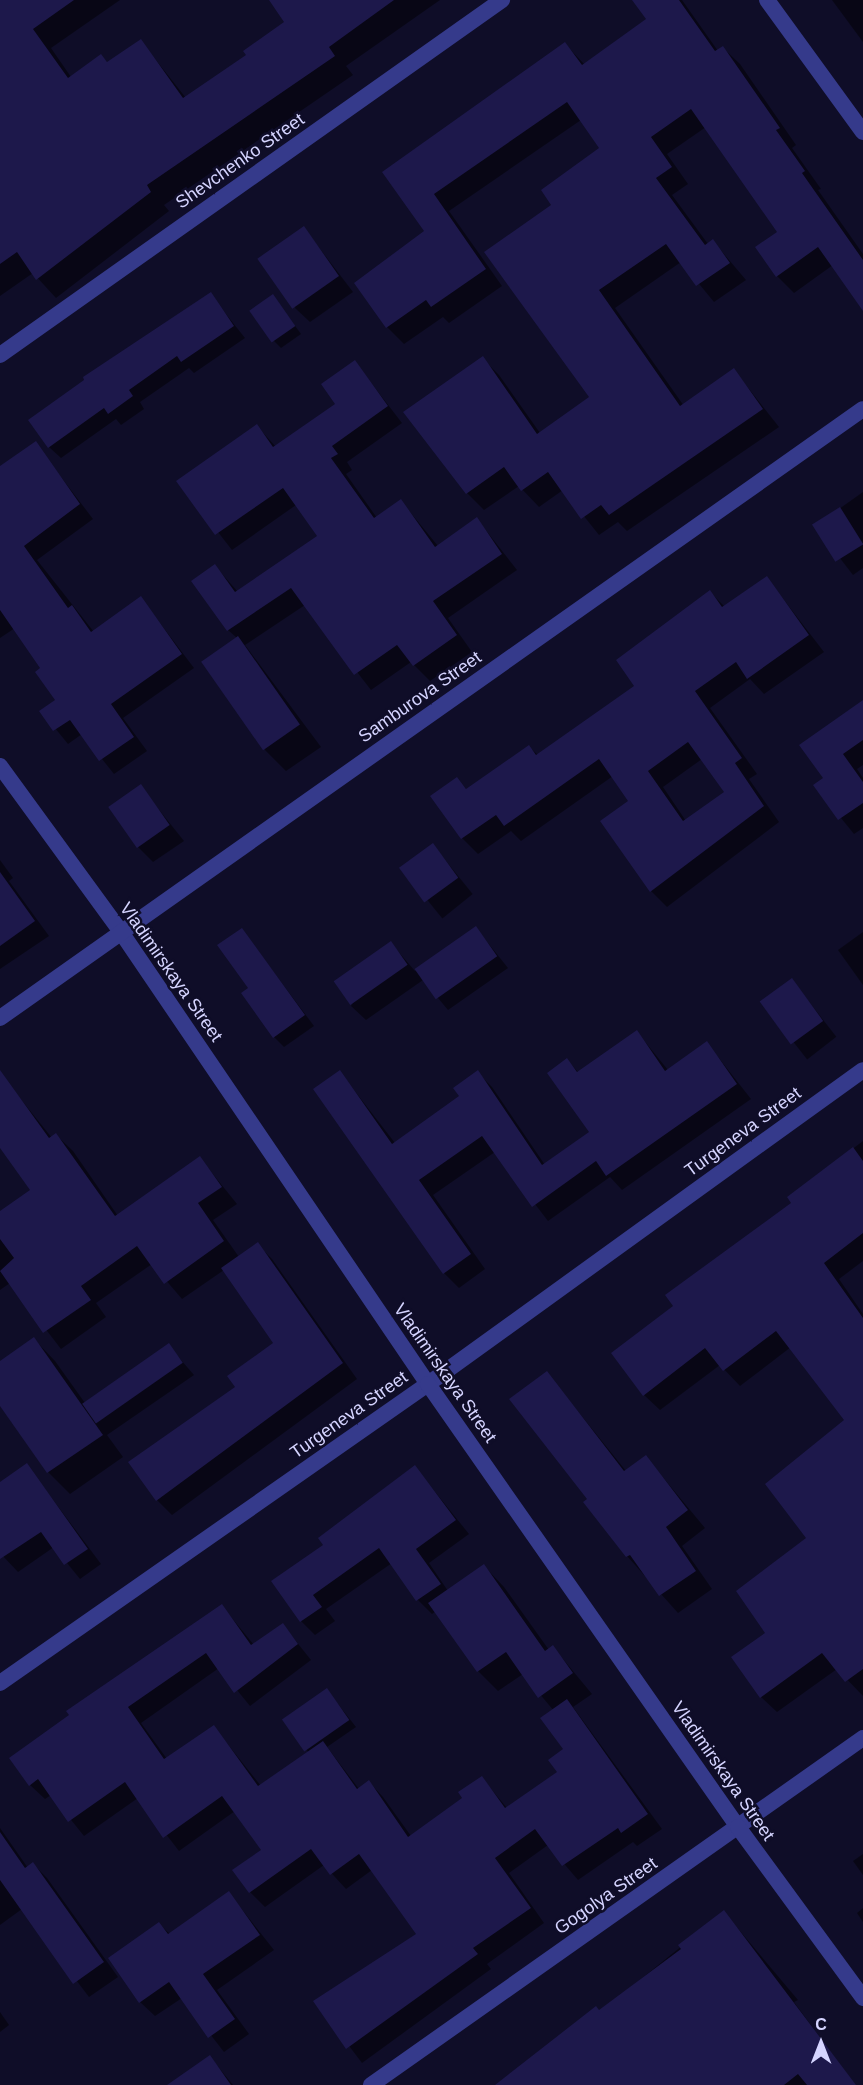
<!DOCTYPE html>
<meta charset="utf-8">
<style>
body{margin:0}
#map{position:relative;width:863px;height:2085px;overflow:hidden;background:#0f0d28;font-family:Arial,sans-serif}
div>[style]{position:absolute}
.shadow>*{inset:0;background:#0007;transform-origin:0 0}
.building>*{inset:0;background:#1d184b;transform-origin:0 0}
.minor>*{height:16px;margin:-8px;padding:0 8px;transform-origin:8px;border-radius:8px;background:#353a8b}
.tertiary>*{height:16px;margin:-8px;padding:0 8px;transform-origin:8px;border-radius:8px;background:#353a8b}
span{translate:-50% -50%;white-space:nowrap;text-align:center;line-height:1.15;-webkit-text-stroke:5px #0f0d28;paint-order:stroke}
.street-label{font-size:18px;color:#d5d4ff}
.north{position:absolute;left:791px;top:2013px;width:60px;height:60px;-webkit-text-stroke:4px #0f0d28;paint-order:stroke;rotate:0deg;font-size:16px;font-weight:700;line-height:24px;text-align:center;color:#d5d4ff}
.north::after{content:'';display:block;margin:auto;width:21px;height:27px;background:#d5d4ff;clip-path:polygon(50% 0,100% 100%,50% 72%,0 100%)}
</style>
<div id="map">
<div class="shadow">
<div style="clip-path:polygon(0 0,120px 0,51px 48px,71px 77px,101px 56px,108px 63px,140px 40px,186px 98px,248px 55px,286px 22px,270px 0,440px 0,346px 66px,353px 75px,164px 205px,169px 211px,56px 298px,33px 273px,0 296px)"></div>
<div style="clip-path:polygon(634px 0,682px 0,718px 51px,723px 48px,740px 64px,796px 145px,792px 148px,821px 189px,818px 190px,863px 254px,863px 308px,833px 265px,794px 293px,777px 276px,779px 233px,706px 127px,667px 154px,688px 184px,672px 195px,708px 244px,713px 241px,746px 280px,714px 302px,681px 262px,615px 308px,684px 406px,734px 370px,779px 427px,627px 531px,618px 522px,599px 535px,563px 490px,539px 507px,519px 486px,484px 510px,467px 493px,482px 358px,499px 375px,540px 433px,591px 397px,553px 205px,601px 149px,581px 120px,449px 211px,502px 286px,449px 323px,443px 317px,404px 344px,387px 327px,426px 232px,384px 172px,565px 44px,585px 65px,648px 20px)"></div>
<div style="clip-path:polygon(832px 0,863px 0,863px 42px)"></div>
<div style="clip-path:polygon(304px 228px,353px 292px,310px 322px,295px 308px)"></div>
<div style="clip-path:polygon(210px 294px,245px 338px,194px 373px,189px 368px,140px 402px,144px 409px,121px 425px,116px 419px,61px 458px,49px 447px)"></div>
<div style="clip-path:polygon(273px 296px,301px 334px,281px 348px,274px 341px)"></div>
<div style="clip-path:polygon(355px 362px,402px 423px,347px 462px,352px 470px,346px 474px,377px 518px,401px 501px,438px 546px,477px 519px,517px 570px,448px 618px,472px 652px,430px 681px,411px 662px,371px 690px,305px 605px,245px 645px,321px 747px,286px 771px,265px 750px,237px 638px,228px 630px,215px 566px,238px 592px,319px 537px,296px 505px,232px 550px,178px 481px,257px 426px,276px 447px,337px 405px)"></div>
<div style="clip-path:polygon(35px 443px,93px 519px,37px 560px,94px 632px,141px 598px,194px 668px,123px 718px,147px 751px,114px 774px,82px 734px,68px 744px,41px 711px,57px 700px,42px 668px,15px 628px,0 638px,0 468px)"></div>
<div style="clip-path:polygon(863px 492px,863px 568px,853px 575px,815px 526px)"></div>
<div style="clip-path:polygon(evenodd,767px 578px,824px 652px,764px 694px,750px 679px,710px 708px,757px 774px,749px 779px,779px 822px,667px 907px,651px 891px,630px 801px,613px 776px,521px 841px,511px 831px,478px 854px,462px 838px,432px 796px,457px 779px,467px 790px,529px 747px,538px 755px,636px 686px,710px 592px,725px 607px,767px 578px,702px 759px,726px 793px,686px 821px,663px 787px,702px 759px)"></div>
<div style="clip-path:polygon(863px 702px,863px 765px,857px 769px,863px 778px,863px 828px,854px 834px,815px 786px,825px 779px)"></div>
<div style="clip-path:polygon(140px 786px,184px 841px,153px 862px,138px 847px)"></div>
<div style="left:433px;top:845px;width:63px;height:39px;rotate:51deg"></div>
<div style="clip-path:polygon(0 860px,13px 878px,9px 881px,49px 936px,0 969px)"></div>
<div style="clip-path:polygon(476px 928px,508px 968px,448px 1010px,423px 980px,366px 1020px,351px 1006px,390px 942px,415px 971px)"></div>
<div style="clip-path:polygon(242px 930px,314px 1026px,284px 1047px,274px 1037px)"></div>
<div style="clip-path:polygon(863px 932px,863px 985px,838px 950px)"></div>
<div style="left:792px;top:980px;width:72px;height:37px;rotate:52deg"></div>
<div style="clip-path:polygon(637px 1032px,668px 1070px,707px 1043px,751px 1099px,622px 1190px,610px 1177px,548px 1221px,495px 1152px,433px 1195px,485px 1269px,459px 1288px,444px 1273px,340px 1072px,395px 1143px,461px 1097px,477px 1072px,492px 1087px,545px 1165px,591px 1132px,567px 1060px,579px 1073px)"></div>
<div style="clip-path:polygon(15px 1092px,52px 1138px,56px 1135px,73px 1151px,118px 1216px,200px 1158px,237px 1204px,213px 1220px,239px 1257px,257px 1244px,272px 1259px,357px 1379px,172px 1515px,157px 1500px,237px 1388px,276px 1343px,224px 1270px,182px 1299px,152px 1264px,96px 1303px,106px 1317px,61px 1349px,10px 1283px,0 1290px,0 1213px,32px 1190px,0 1145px,0 1103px)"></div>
<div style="clip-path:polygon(863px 1141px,863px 1261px,839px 1279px,863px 1314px,863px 1696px,837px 1669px,777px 1712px,761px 1697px,767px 1633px,808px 1538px,846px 1420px,791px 1347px,740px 1386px,720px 1365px,660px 1410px,644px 1395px,675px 1306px,794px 1203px,789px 1197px)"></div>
<div style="clip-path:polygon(34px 1339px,55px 1361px,85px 1403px,168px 1345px,194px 1375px,107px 1435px,123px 1457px,70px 1494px,48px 1472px,0 1404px,0 1363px)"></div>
<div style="clip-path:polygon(547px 1373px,626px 1471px,646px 1457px,705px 1528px,682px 1546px,712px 1589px,678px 1613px,627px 1556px,589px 1499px)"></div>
<div style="clip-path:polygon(27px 1465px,101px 1564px,80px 1579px,54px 1547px,18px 1572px,0 1553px,0 1484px)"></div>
<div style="clip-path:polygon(415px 1467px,469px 1534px,429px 1563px,448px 1591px,484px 1566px,504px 1587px,549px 1650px,553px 1647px,592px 1694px,573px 1707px,662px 1829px,637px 1846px,633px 1842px,578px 1880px,548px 1845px,509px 1873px,544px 1923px,487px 1964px,491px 1969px,362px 2063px,315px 2001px,418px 1934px,372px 1870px,346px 1889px,324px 1865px,265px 1907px,250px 1892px,263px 1850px,235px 1811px,179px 1851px,138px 1798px,84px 1836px,51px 1795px,45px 1799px,30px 1785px,222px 1606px,254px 1645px,283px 1625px,311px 1660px,250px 1706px,219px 1668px,141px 1723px,167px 1759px,214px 1727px,261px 1786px,309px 1753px,284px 1720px,327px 1690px,356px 1727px,327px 1747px,359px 1789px,369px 1782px,383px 1797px,411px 1836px,464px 1798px,482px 1778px,507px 1808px,559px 1773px,565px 1750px,554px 1711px,523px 1674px,498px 1691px,478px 1671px,436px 1611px,432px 1614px,418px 1600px,392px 1563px,326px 1609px,335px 1621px,315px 1635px,301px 1621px,325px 1545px)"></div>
<div style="clip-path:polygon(0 1828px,28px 1868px,33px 1864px,47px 1878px,118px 1977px,89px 1997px,22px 1909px,0 1925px)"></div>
<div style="clip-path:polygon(863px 1854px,863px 1875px,853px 1861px)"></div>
<div style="clip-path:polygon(229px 1893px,274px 1950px,217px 1990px,249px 2034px,224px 2052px,182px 1998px,155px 2016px,140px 2002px,159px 1924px,170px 1934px)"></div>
<div style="clip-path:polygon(863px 1908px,863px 1922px,857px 1913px)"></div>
<div style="clip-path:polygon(724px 1912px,798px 2000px,794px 2002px,855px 2085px,497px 2085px,600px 2012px)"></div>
<div style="clip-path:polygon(0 2012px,9px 2025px,0 2032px)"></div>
<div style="clip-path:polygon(210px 2057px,233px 2085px,169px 2085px)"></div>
</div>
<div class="building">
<div style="clip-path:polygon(0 0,74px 0,33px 29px,68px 78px,101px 54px,107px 62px,141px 39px,183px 98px,246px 55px,243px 51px,284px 22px,269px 0,394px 0,329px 47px,335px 56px,147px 185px,151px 192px,36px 280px,17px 252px,0 264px)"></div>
<div style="clip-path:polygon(632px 0,679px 0,715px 51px,723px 46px,780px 128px,776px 130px,805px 171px,802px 173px,863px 260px,863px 311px,818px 247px,776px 277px,755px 247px,777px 232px,691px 109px,651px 137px,672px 167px,656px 178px,705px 245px,713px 239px,730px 263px,696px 286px,666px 244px,599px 290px,680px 406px,734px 368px,763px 409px,609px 515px,601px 505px,581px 519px,548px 472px,521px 491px,504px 467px,466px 494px,403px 412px,483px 356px,537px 434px,589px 397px,484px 252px,551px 205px,541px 190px,599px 148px,567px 102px,434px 194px,486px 269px,431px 307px,426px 300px,386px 328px,354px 283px,424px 231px,382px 172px,565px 42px,582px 65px,646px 19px)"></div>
<div style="left:304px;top:226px;width:61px;height:57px;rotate:55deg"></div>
<div style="clip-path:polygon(211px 292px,234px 326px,181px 362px,177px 356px,129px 390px,133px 396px,108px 414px,104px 408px,48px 448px,28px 420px,84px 380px,83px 377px)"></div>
<div style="left:273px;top:294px;width:39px;height:29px;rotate:55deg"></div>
<div style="clip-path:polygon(355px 360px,388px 406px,332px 446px,338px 454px,331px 458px,374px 518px,401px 499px,435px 547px,477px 517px,502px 554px,433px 601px,457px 635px,413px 666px,397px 645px,354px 675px,291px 588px,227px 631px,191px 581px,215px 564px,235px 592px,317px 536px,283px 488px,215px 535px,176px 481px,257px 424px,273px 447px,335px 404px,321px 384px)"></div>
<div style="clip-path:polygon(36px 441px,80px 504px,24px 546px,68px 608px,72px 605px,91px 632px,141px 596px,182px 654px,111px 704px,134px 737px,99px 761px,70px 720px,53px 731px,39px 711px,55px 700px,35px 672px,40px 668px,0 610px,0 466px)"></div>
<div style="left:840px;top:507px;width:44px;height:33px;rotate:58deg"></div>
<div style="clip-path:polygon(evenodd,767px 576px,809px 635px,747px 679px,736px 662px,695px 691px,742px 758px,735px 763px,764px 806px,650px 892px,600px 821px,628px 801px,599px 759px,504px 826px,496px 815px,461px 839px,430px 796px,457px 777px,466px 789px,529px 745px,536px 755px,634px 686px,616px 660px,710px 590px,722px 607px,767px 576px,688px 742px,724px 792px,683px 821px,648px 771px,688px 742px)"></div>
<div style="left:238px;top:636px;width:108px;height:45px;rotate:55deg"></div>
<div style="clip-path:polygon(863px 700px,863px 740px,843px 754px,863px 782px,863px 803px,838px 820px,813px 785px,823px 778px,799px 745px)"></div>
<div style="left:141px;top:784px;width:50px;height:40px;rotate:55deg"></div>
<div style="left:433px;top:843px;width:43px;height:42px;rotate:54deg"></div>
<div style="clip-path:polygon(0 872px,35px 921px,0 946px)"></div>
<div style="left:476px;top:926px;width:37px;height:75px;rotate:55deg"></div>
<div style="clip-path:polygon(242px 928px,305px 1015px,273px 1038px,241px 993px,248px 988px,217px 945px)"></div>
<div style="left:391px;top:941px;width:29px;height:70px;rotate:55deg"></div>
<div style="left:792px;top:978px;width:53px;height:40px;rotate:54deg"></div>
<div style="clip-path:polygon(637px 1030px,665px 1071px,707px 1041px,737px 1084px,606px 1176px,596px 1161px,532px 1207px,482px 1136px,419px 1180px,471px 1254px,443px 1274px,313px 1089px,340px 1070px,392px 1144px,459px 1096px,453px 1088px,478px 1070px,542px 1165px,589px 1132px,547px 1073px,567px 1058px,577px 1072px)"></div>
<div style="clip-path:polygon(0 1070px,49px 1138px,56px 1133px,115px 1216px,200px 1156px,222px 1187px,198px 1203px,224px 1241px,164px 1284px,137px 1246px,81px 1286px,91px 1300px,43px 1333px,0 1271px,14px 1258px,0 1239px,0 1211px,30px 1190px,0 1148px)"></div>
<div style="clip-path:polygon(853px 1147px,863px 1161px,863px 1233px,824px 1263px,863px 1318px,863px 1669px,845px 1682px,822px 1653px,760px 1698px,731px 1657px,765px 1633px,736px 1591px,806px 1538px,765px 1484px,844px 1420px,776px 1331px,723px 1371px,705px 1348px,643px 1396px,611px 1353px,673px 1306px,665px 1295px,791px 1203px,787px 1197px)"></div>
<div style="clip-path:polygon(258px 1242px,343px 1363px,156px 1501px,128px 1462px,235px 1387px,227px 1376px,273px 1343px,221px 1268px)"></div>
<div style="clip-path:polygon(34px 1337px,103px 1435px,47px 1473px,0 1406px,0 1361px)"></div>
<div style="left:169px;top:1343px;width:24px;height:106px;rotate:55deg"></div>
<div style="clip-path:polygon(547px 1371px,624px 1471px,646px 1455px,688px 1510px,666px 1527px,696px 1571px,659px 1596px,630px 1555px,626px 1557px,583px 1502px,587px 1499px,509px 1399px)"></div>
<div style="clip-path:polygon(27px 1463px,88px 1549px,64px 1565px,41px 1532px,0 1559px,0 1482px)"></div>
<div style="clip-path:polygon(415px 1465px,456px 1520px,416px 1549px,441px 1584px,416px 1601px,379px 1548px,313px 1595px,322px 1607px,300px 1622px,271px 1581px,323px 1545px,318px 1538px)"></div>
<div style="clip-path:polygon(484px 1564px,545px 1651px,553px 1645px,573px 1673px,538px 1698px,506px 1652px,477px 1672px,428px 1603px)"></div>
<div style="clip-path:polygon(222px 1604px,251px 1645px,283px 1623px,298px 1644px,234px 1693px,206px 1653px,128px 1707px,164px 1759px,214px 1725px,258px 1786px,323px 1741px,357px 1789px,369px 1780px,408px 1837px,462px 1798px,458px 1792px,482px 1776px,505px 1808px,557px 1772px,548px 1760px,563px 1749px,540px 1718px,567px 1699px,648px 1814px,621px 1833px,618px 1828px,562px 1866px,535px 1829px,495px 1858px,531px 1908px,473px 1948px,478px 1954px,346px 2049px,313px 2001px,416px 1934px,359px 1854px,330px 1875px,311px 1849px,249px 1893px,232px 1870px,261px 1850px,222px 1796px,163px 1838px,125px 1782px,68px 1822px,38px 1779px,29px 1786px,9px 1758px,69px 1715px,66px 1711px)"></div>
<div style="left:327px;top:1688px;width:39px;height:55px;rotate:55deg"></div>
<div style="clip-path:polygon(0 1832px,25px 1868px,33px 1862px,104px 1962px,73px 1984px,0 1880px)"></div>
<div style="clip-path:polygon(229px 1891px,260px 1935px,203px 1974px,235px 2019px,208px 2038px,169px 1982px,139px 2003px,108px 1958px,159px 1922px,168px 1934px)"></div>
<div style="clip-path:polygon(724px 1910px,856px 2085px,807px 2085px,798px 2074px,784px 2085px,495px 2085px,596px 2006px,599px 2010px,681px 1949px,678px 1945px)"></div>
<div style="clip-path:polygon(210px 2055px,231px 2085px,167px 2085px)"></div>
</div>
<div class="minor">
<div style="left:0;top:1683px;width:522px;rotate:-34.94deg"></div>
<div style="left:428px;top:1384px;width:536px;rotate:-35.82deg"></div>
<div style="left:371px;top:2085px;width:602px;rotate:-35.19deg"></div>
</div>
<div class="tertiary">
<div style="left:767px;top:0;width:163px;rotate:54deg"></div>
<div style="left:0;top:355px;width:615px;rotate:-35.27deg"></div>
<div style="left:0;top:766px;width:205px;rotate:53.9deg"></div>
<div style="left:121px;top:932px;width:546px;rotate:55.82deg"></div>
<div style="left:428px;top:1384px;width:541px;rotate:55.02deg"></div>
<div style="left:738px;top:1827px;width:212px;rotate:53.8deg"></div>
<div style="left:0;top:1018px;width:1056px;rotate:-35.21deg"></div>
</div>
<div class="street-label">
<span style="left:240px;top:161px;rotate:-35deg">Shevchenko Street</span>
<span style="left:420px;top:697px;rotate:-35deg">Samburova Street</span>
<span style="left:171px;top:972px;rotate:55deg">Vladimirskaya Street</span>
<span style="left:743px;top:1132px;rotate:-36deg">Turgeneva Street</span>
<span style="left:445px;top:1373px;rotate:55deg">Vladimirskaya Street</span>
<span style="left:349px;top:1415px;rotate:-35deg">Turgeneva Street</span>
<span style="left:723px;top:1771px;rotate:55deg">Vladimirskaya Street</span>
<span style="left:606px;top:1896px;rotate:-35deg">Gogolya Street</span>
</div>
<div class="north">С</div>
</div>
